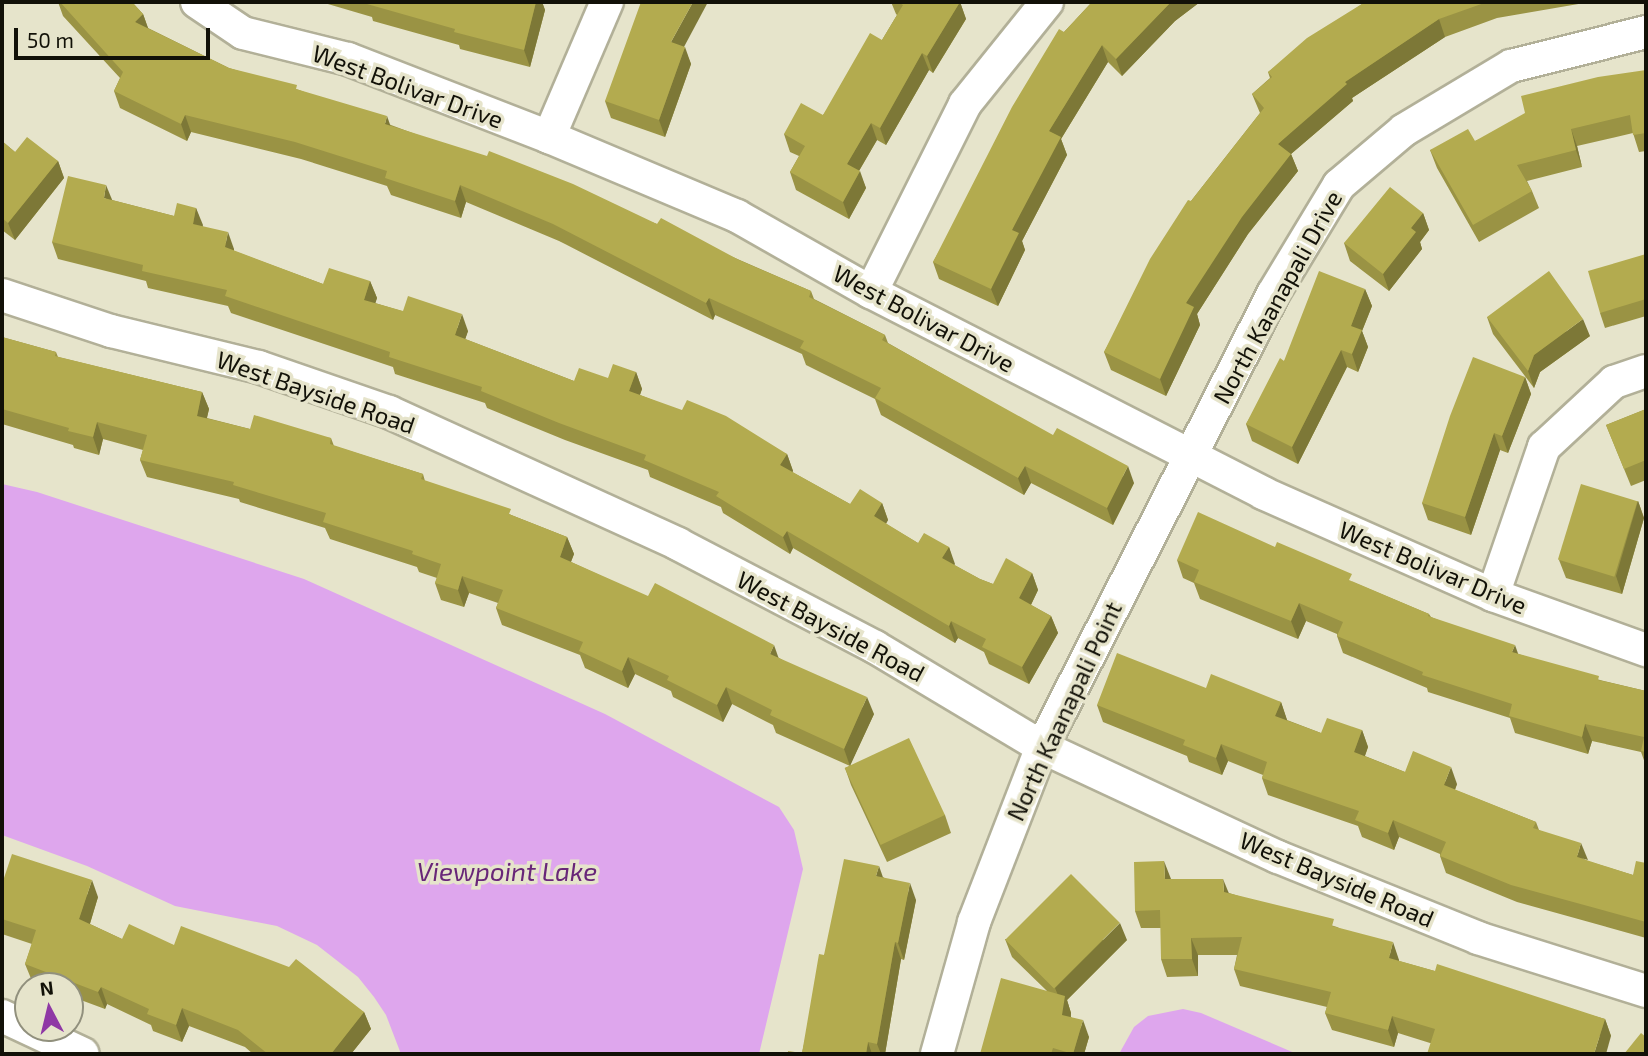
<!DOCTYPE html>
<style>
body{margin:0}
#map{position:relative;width:1648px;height:1056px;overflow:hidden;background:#e6e4cb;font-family:"Exo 2",sans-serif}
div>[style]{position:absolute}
.water>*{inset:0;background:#dea6ed}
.roads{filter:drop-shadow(2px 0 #b2b098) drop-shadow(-2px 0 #b2b098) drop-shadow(0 2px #b2b098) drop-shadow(0 -2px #b2b098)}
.street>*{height:32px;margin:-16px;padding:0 16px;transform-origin:16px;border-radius:16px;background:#fff}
.wall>*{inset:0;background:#9a9344}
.shaded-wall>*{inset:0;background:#7d7837}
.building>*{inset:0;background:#b3ab4f;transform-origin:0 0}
span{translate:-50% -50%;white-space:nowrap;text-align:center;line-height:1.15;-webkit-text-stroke:7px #e6e4cb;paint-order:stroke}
.street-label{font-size:24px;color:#121108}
.water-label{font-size:26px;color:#682678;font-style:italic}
.frame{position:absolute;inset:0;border:4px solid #121108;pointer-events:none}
.north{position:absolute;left:14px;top:972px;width:70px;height:70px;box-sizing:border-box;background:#e6e4cb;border:2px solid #91907d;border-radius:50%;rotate:353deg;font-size:19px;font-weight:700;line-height:28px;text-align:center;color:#121108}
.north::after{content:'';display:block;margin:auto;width:24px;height:32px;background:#8f38a5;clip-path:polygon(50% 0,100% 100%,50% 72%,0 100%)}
.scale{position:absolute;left:14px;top:28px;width:196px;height:32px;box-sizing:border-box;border:4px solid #121108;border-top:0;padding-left:9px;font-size:21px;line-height:24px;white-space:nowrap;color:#121108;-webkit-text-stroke:5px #e6e4cb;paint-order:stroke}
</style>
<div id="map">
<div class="water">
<div style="clip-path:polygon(2px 484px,37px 492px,304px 579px,605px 714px,779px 807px,794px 830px,803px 869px,759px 1054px,401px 1054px,386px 1015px,374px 997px,358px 977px,317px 945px,277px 926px,175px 906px,87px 866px,2px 835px)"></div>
<div style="clip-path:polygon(1183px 1009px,1201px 1013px,1297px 1054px,1119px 1054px,1134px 1027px,1148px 1016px)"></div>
</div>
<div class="roads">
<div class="street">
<div style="left:197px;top:2px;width:55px;rotate:34deg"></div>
<div style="left:243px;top:33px;width:108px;rotate:13.9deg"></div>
<div style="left:348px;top:59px;width:216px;rotate:21.2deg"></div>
<div style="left:549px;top:137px;width:204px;rotate:22.8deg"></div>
<div style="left:737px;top:216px;width:154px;rotate:29.6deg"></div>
<div style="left:871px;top:292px;width:441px;rotate:27.1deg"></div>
<div style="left:1263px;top:493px;width:252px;rotate:23.9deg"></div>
<div style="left:1493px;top:595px;width:163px;rotate:19.8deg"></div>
<div style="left:549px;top:137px;width:147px;rotate:-66.8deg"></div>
<div style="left:871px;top:292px;width:210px;rotate:-63.4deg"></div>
<div style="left:965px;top:104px;width:131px;rotate:-51.2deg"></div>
<div style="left:2px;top:295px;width:115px;rotate:18.3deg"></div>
<div style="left:111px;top:331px;width:152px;rotate:13.7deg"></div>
<div style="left:259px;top:367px;width:138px;rotate:19.1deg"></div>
<div style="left:389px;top:412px;width:318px;rotate:24.5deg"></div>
<div style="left:678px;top:544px;width:222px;rotate:27.6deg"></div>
<div style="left:875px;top:647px;width:195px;rotate:30.9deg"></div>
<div style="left:1042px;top:747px;width:260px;rotate:25deg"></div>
<div style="left:1278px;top:857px;width:216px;rotate:22deg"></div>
<div style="left:1478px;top:938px;width:176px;rotate:17.5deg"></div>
<div style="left:1493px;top:595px;width:157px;rotate:-71deg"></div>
<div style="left:1544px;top:447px;width:96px;rotate:-42.9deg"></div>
<div style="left:1614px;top:382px;width:34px;rotate:-19deg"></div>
<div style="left:2px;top:1016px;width:89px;rotate:25.1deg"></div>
<div style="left:937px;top:1054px;width:137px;rotate:-74.3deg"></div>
<div style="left:974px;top:922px;width:188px;rotate:-68.8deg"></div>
<div style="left:1042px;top:747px;width:508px;rotate:-62.98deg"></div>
<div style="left:1273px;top:294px;width:127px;rotate:-58.8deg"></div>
<div style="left:1339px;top:185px;width:85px;rotate:-40.2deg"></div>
<div style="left:1404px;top:130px;width:125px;rotate:-30.9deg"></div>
<div style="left:1511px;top:66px;width:139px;rotate:-14.1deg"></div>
</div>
</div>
<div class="wall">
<div style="clip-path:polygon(58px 2px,132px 2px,143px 14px,148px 28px,229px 68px,299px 90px,391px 125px,657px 224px,811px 291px,814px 299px,885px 335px,888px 343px,1134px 483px,1113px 525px,1031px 483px,1024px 495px,881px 415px,875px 399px,806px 365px,802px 354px,715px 315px,713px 320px,559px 241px,466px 202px,461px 218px,391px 195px,387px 186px,301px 159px,191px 132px,187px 141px,120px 108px,114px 91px,120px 78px,63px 16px)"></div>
<div style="clip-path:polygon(321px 2px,542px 2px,545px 10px,530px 67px,460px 49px,459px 45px,373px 21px,372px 17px)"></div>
<div style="clip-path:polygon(891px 2px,960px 2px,966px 19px,933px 73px,929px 70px,886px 145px,877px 140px,859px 171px,866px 188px,849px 219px,796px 190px,790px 172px,799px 156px,790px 152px,784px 134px,823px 115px,882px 40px,897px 15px,896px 14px)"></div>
<div style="clip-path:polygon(1092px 2px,1200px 2px,1175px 21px,1122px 76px,1108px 62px,1061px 139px,1067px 155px,1022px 241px,1025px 250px,998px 306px,939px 279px,933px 262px,1064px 32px)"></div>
<div style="clip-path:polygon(1365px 2px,1590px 2px,1497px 18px,1445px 37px,1352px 98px,1353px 101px,1291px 154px,1298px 171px,1248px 234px,1197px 314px,1200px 325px,1166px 396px,1111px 370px,1104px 352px,1191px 201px,1260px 113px,1252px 94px,1270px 78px,1268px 72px)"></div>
<div style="clip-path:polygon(684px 47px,691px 64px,665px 137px,611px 118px,605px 101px)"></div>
<div style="clip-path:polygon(1646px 70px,1646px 151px,1639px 152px,1633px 133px,1577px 146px,1582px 167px,1527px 181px,1532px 191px,1539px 208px,1479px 242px,1437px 168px,1430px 150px,1475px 141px)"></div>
<div style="clip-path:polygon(2px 141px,15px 152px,58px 161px,64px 178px,15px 240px,2px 230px)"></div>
<div style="clip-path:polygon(112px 200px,174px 216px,196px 208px,202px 226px,234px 249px,234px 251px,323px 284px,370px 281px,377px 298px,375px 303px,468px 331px,465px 339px,574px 381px,608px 378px,636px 372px,642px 389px,640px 395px,787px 454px,793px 471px,792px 472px,850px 504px,882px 503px,888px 520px,886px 524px,918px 543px,949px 547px,954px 565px,980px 579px,993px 584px,1032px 573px,1038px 590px,1031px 605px,1051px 616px,1058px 633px,1029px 684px,989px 664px,984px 652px,958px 638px,955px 643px,793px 548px,790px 554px,723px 513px,721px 507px,650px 477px,648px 470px,565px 440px,487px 408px,485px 403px,395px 374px,393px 367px,231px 313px,228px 306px,148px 288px,146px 281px,58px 259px,52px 242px)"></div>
<div style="clip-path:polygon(1423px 213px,1429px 230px,1420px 242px,1422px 249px,1389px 291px,1350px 261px,1344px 243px)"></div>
<div style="clip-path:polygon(1646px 254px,1646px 316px,1605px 328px,1600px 313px)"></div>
<div style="clip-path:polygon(1365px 289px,1372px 306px,1362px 331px,1368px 347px,1358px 372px,1347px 367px,1298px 464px,1252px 441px,1246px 424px,1284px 361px)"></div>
<div style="clip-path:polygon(1487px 317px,1590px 336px,1540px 372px,1534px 388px,1493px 334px)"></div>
<div style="clip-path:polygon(2px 337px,56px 352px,58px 357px,202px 392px,209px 409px,207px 418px,250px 429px,331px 438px,334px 446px,423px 474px,425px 481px,567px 537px,574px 554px,571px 562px,779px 658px,874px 714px,850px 765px,945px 815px,951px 833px,887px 862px,851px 785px,845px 768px,850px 766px,776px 733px,773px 725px,732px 704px,723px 722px,673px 697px,671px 691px,635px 674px,628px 688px,585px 668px,580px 655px,502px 625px,496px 608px,498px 603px,469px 593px,464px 607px,441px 600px,435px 583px,437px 578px,419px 572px,417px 567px,330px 539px,325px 528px,240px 502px,239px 499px,147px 477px,140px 460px,143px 450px,103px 439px,99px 455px,74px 448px,73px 445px,2px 424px)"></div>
<div style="clip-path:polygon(1525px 377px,1531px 394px,1508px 453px,1500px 450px,1471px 535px,1428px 520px,1422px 503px)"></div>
<div style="clip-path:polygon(1646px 409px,1646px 480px,1631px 486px,1606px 425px)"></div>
<div style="clip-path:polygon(1638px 501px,1644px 518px,1622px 594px,1566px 578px,1559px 560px)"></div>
<div style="clip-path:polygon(1177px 560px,1355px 583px,1429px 614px,1431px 617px,1518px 654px,1600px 680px,1646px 691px,1646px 766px,1641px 752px,1592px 741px,1588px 754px,1515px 733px,1510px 718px,1428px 692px,1427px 688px,1343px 653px,1337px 636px,1337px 634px,1306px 621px,1298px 639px,1200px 599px,1194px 583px,1183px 578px)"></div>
<div style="clip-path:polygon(1206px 688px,1281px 702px,1287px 720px,1321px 733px,1362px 730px,1368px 747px,1365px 756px,1405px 772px,1457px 784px,1455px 790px,1536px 822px,1539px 830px,1587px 861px,1633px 875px,1646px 863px,1646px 938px,1517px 902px,1446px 873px,1440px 856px,1440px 854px,1399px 837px,1394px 850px,1362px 837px,1358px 826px,1268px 795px,1262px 778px,1263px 775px,1228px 761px,1222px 775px,1189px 762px,1187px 756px,1103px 722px,1097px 705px)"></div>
<div style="clip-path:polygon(883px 877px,916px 900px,904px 960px,901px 959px,885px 1054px,788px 1054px,802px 1053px,824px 955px)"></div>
<div style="clip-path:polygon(1171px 879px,1229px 893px,1337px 927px,1399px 960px,1399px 961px,1605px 1019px,1611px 1036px,1430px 1043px,1398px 1033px,1394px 1047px,1332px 1030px,1325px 1013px,1327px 1007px,1240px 986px,1234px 969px,1237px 955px,1198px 955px,1198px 976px,1167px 977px,1161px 959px,1161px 928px,1141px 928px,1135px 911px)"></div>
<div style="clip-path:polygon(2px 881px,98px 897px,90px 924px,122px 939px,174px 945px,364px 1012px,371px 1029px,351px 1054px,253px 1054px,245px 1047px,189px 1026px,182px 1042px,153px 1031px,151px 1025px,107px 1004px,105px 1009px,70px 996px,70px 986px,45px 986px,32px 981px,25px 964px,32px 944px,2px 934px)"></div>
<div style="clip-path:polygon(1005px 939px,1127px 940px,1067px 1000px,1071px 1013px,1071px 1017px,1089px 1037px,1084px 1054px,980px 1054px,1047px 991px,1012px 957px)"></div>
</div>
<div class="shaded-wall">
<div style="clip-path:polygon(536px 2px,542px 2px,545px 10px,530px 67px,524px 50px)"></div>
<div style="clip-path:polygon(693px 2px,708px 2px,677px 60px,671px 42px)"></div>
<div style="clip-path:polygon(960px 2px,966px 19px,933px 73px,927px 56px)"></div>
<div style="clip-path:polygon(1171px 2px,1200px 2px,1175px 21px,1122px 76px,1116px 59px)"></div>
<div style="clip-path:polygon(143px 14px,149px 31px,135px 22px)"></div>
<div style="clip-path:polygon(1439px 19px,1445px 37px,1352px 98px,1353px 101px,1291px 154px,1298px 171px,1248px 234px,1197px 314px,1200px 325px,1166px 396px,1160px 379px,1186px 303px,1278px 144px,1345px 82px)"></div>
<div style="clip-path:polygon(1102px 45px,1108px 62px,1061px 139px,1067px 155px,1022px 241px,1025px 250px,998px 306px,991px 289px,1012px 230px,1049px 131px)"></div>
<div style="clip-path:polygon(685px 47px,691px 64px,665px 137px,659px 120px)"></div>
<div style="clip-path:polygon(922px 53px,929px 70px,886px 145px,880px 128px)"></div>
<div style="clip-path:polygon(185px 115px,191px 132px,187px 141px,181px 124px)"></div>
<div style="clip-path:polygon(387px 116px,393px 133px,385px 124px)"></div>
<div style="clip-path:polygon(871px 123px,877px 140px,853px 181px,847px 164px)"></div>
<div style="clip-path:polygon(1571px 129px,1577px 146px,1582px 167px,1576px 150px)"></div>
<div style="clip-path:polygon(58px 161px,64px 178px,15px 240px,8px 223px)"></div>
<div style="clip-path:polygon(860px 171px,866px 188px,849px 219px,843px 202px)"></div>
<div style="clip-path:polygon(106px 185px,113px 202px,104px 198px)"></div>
<div style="clip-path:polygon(460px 185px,466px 202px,461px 218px,455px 201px)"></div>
<div style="clip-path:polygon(196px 208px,203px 225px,199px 241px,193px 224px)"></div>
<div style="clip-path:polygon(1423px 213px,1429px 230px,1420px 242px,1422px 249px,1389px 291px,1383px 274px,1411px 228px)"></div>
<div style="clip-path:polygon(228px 232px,234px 249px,231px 264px,225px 247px)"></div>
<div style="clip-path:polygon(370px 281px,377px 298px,371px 317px,364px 300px)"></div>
<div style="clip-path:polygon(1365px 289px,1372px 306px,1362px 331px,1368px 347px,1358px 372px,1352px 354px,1351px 326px)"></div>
<div style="clip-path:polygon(709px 298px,715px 315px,713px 320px,706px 303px)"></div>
<div style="clip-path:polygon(462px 314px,468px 331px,461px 352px,455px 335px)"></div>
<div style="clip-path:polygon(1583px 319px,1590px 336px,1540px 372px,1534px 388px,1528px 371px,1534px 355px)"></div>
<div style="clip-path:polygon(1341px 350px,1347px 367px,1298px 464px,1292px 447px)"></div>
<div style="clip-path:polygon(636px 372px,642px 389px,635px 408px,629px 391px)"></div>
<div style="clip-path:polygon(1525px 377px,1531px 394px,1508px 453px,1502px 436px)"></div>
<div style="clip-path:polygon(202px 392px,209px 409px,203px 433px,197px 416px)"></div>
<div style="clip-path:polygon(97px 422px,103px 439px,99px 455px,93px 437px)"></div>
<div style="clip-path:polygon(1494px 433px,1500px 450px,1471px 535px,1465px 517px)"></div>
<div style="clip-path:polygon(787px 454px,793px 471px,786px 482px,780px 465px)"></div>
<div style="clip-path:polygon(1025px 466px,1031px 483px,1024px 495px,1018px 478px)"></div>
<div style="clip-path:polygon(1128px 466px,1134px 483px,1113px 525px,1107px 508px)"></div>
<div style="clip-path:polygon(1638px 501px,1644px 518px,1622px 594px,1616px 576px)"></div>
<div style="clip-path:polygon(882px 503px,888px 520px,880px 533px,874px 516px)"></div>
<div style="clip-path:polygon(787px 531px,793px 548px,790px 554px,783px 537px)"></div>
<div style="clip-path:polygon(567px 537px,574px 554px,566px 574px,560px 557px)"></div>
<div style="clip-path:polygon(949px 547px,955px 564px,949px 575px,942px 558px)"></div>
<div style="clip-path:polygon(1032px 573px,1038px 590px,1026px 615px,1019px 598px)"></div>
<div style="clip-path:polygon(462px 576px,469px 593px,464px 607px,458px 590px)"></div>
<div style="clip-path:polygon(1299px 603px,1306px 621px,1298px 639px,1291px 621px)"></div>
<div style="clip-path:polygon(1051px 616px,1058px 633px,1029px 684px,1022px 667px)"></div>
<div style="clip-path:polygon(951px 621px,958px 638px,955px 643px,949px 626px)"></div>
<div style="clip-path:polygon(774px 645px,780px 662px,770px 654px)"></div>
<div style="clip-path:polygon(1515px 645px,1521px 662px,1512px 652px)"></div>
<div style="clip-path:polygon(628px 657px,635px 674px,628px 688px,622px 671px)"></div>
<div style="clip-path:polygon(726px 687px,732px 704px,723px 722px,717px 705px)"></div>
<div style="clip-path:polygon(867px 697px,874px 714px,850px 766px,844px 749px)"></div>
<div style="clip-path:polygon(1281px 702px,1287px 720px,1281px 733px,1275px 716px)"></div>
<div style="clip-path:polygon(1585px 724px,1592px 741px,1588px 754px,1582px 737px)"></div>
<div style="clip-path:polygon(1362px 730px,1368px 747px,1360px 769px,1354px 752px)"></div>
<div style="clip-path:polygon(1221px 744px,1228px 761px,1222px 775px,1216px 758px)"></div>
<div style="clip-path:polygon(1451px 767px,1457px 784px,1450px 802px,1444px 785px)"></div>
<div style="clip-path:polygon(1393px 820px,1399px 837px,1394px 850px,1388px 833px)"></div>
<div style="clip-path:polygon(1581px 843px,1588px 860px,1577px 857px)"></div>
<div style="clip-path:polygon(1164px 861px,1171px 879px,1165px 879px)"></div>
<div style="clip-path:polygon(879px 866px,885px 883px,876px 876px)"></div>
<div style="clip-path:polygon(1223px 879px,1230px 896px,1224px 892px)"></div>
<div style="clip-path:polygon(92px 880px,98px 897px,86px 936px,79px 919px)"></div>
<div style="clip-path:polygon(910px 883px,916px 900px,904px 960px,898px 943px)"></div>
<div style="clip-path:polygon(1120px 923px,1127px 940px,1067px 1000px,1071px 1013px,1069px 1032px,1062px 1015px,1062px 1005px,1055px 988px)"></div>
<div style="clip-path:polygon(1191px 938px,1198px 955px,1198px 976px,1192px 959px)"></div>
<div style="clip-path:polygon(895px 942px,901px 959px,885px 1054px,881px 1054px,877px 1044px)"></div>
<div style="clip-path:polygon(1393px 942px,1399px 960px,1395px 975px,1389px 958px)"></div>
<div style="clip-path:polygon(101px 987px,107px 1004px,105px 1009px,98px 992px)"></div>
<div style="clip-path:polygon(182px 1008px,189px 1026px,182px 1042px,176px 1025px)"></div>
<div style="clip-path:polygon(364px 1012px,371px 1029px,351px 1054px,331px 1054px)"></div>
<div style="clip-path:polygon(1392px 1016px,1398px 1033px,1394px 1047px,1388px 1030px)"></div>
<div style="clip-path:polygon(1605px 1019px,1611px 1036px,1606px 1054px,1594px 1054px)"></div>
<div style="clip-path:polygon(1083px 1020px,1089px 1037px,1084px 1054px,1073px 1054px)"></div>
<div style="clip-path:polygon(868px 1042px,872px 1054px,866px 1054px)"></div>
</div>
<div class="building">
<div style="clip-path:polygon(60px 2px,132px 2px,143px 14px,135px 22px,229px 68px,297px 85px,296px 89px,387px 116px,385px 124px,487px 156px,489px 151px,573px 184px,657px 224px,661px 218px,739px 260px,811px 291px,809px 297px,885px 335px,882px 340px,1053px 435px,1057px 428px,1128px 466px,1107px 508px,1025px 466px,1018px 478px,875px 398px,881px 388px,800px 348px,804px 341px,709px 298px,706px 303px,553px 224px,460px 185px,455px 201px,385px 178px,387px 171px,295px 142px,185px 115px,181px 124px,114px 91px,123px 72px)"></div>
<div style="clip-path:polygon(367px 2px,536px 2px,524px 50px,454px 32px,455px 29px,367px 4px)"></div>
<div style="clip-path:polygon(641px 2px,693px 2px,671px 42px,685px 47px,659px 120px,605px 101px)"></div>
<div style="clip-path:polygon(898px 2px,960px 2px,927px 56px,922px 53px,880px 128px,871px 123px,847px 164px,860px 171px,843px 202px,790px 172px,805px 146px,784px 134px,801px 103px,823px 115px,870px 33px,882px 40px,903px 5px)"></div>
<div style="clip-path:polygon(1092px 2px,1171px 2px,1116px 59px,1102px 45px,1049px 131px,1061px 137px,1012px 230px,1019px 233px,991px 289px,933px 262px,1012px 107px,1059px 29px,1064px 32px)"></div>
<div style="clip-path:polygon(1365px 2px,1487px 2px,1439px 19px,1345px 82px,1347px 84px,1278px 144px,1291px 154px,1242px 217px,1186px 303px,1194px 307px,1160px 379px,1104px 352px,1150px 259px,1188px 200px,1191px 201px,1264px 108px,1252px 94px,1272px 77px,1268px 72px,1307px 38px)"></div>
<div style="clip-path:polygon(1646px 70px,1646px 133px,1633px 135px,1630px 115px,1571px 129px,1576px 150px,1517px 165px,1532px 191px,1473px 225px,1430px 150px,1468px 129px,1475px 141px,1525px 113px,1521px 96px,1598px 77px)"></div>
<div style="clip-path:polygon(27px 137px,58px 161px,8px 223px,2px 218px,2px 141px,15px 152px)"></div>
<div style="clip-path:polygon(68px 176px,106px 185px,104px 198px,174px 216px,177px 203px,196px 208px,193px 224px,228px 232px,225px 247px,323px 284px,329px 268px,370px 281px,364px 300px,403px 311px,408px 296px,462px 314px,455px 335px,574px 381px,579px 368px,608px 378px,613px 364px,636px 372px,629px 391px,682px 410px,687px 400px,726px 416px,787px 454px,780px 465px,850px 504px,860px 489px,882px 503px,874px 516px,918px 543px,924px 533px,949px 547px,942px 558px,980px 579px,993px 584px,1006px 558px,1032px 573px,1019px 598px,1051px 616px,1022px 667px,982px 647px,986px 639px,951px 621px,949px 626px,787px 531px,783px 537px,716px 496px,719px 492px,644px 460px,646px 455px,559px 423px,481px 391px,482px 387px,389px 357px,390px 352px,225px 296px,227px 290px,142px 271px,143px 265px,52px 242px)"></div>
<div style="clip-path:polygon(1390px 187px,1423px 213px,1411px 228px,1416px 232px,1383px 274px,1344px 243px)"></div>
<div style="clip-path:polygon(1646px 254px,1646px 299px,1600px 313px,1588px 271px)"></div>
<div style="clip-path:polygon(1319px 271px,1365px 289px,1351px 326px,1362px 330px,1352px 354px,1341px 350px,1292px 447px,1246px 424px,1280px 358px,1284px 361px)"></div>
<div style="clip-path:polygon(1549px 271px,1583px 319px,1534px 355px,1528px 371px,1487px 317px)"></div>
<div style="clip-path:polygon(2px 337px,56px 352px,55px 356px,202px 392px,197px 416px,250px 429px,254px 415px,331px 438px,330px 444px,423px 474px,421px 479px,511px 509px,509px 514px,567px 537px,560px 557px,648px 596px,655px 583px,774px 645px,770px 654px,867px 697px,844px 749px,770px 715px,772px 710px,726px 687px,717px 705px,667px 680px,669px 676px,628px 657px,622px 671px,579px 651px,583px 642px,496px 608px,503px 590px,462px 576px,458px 590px,435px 583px,441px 564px,412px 554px,413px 551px,323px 522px,326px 513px,233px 485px,234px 482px,140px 460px,147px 435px,97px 422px,93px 437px,68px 431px,69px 428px,2px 409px)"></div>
<div style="clip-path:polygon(1473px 357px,1525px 377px,1502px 436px,1494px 433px,1465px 517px,1422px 503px,1450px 416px)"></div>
<div style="clip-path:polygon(1646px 409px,1646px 460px,1624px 469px,1606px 425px)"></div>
<div style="left:1581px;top:484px;width:59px;height:79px;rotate:17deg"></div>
<div style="clip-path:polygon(1198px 512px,1275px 547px,1277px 542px,1352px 574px,1349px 580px,1429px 614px,1428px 616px,1515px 645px,1512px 652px,1599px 676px,1598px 680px,1646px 691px,1646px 752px,1641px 751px,1644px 737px,1585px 724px,1582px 737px,1509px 716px,1512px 704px,1422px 675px,1423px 672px,1337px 636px,1343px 622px,1299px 603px,1291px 621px,1194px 582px,1199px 570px,1177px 560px)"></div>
<div style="clip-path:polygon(1117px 653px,1206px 688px,1211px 674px,1281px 702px,1275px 716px,1321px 733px,1327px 718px,1362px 730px,1354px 752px,1405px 772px,1413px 751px,1451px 767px,1444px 785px,1536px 822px,1533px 828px,1581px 843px,1577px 857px,1633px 875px,1636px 861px,1646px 863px,1646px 922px,1511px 885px,1440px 856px,1446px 842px,1393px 820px,1388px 833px,1355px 820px,1359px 811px,1262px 778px,1267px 762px,1221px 744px,1216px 758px,1183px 745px,1185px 740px,1097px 705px)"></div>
<div style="left:909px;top:738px;width:85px;height:71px;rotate:65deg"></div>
<div style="clip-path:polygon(12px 854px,92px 880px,79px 919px,122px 939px,129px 924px,174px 945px,181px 926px,289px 967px,296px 959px,364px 1012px,331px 1054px,268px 1054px,238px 1030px,182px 1008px,176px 1025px,147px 1014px,149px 1009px,101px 987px,98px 992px,25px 964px,36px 930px,2px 919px,2px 881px,3px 881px)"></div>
<div style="clip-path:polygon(844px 859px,879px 866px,876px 876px,910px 883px,898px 943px,895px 942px,877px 1044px,868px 1042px,866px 1054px,788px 1054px,788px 1051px,802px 1053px,819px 954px,824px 955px)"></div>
<div style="clip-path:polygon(1164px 861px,1165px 879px,1223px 879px,1224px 892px,1334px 919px,1332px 926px,1393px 942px,1389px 958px,1435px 971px,1437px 964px,1605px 1019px,1594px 1054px,1427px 1054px,1435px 1029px,1392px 1016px,1388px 1030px,1325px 1013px,1331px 992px,1234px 969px,1242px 937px,1191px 938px,1192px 959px,1161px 959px,1160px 910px,1135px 911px,1134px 862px)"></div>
<div style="left:1071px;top:874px;width:69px;height:93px;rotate:45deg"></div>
<div style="clip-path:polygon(1001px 978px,1065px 996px,1062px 1015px,1083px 1020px,1073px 1054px,1053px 1048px,1051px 1054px,980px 1054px)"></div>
<div style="clip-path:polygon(1641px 1033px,1646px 1037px,1646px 1054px,1624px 1054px)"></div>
</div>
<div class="street-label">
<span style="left:408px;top:86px;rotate:20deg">West Bolivar Drive</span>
<span style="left:1277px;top:297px;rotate:-61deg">North Kaanapali Drive</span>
<span style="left:924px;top:318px;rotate:28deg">West Bolivar Drive</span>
<span style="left:316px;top:392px;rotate:19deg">West Bayside Road</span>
<span style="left:1433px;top:567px;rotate:23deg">West Bolivar Drive</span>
<span style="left:831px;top:626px;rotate:28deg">West Bayside Road</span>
<span style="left:1064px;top:711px;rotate:-65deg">North Kaanapali Point</span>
<span style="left:1337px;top:879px;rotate:23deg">West Bayside Road</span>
</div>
<div class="water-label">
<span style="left:507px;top:871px">Viewpoint Lake</span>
</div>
<div class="frame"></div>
<div class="north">N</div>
<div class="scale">50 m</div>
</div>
